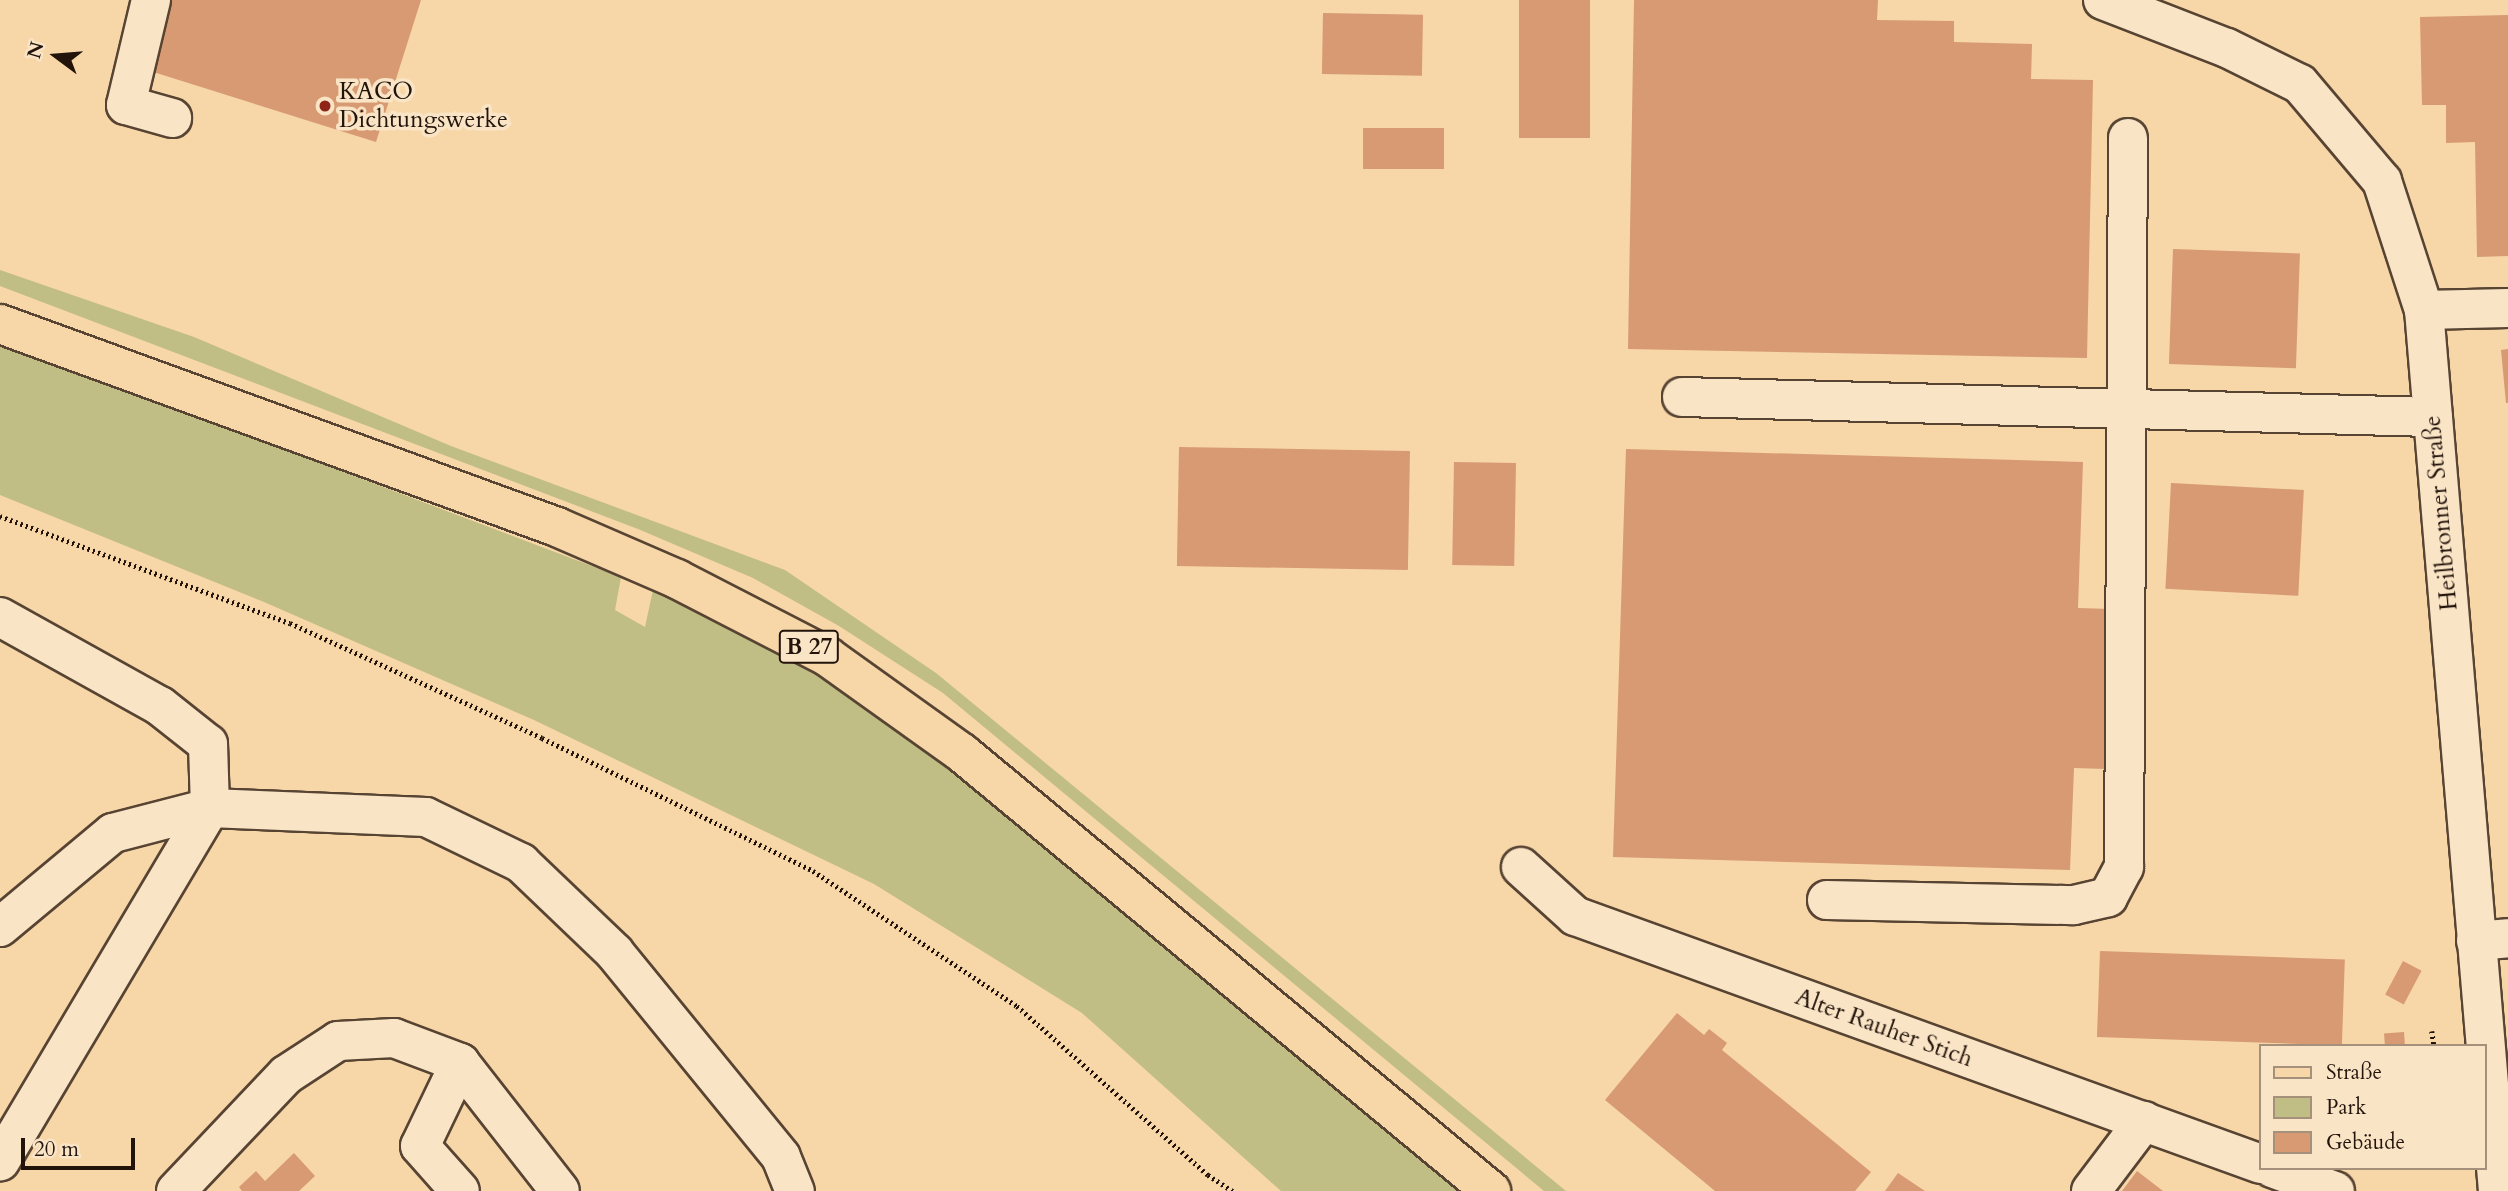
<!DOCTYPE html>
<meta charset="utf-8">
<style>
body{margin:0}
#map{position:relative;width:2508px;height:1191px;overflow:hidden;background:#f7d6a8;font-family:Cardo,serif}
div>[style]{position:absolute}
.green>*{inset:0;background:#c0bd85}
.building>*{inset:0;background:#d79a72;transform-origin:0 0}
.path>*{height:4.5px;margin-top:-2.25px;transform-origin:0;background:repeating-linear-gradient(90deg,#22130b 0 2px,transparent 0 5.5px)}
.roads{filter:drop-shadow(2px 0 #574432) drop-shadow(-2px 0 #574432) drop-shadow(0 2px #574432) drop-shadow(0 -2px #574432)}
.minor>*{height:38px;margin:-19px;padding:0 19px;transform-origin:19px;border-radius:19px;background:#fae4c6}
.major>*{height:38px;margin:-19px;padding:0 19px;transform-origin:19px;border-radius:19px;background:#f7d6a8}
.dots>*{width:19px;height:19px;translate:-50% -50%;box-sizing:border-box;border:4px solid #fae4c6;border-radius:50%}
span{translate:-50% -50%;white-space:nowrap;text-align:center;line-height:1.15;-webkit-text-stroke:7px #fae4c6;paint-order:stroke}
.shield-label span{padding:2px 5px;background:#fae4c6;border:2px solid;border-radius:5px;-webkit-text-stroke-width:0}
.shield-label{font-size:23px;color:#22130b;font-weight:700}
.poi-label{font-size:24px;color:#22130b}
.left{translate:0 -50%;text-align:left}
.street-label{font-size:24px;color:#22130b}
.legend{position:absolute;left:2259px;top:1044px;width:228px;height:126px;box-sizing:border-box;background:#fae4c6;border:2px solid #a4907b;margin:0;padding:9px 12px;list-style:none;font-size:21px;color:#22130b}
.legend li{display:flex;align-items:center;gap:14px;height:35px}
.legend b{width:35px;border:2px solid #a4907b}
.north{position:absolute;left:21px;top:21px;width:70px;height:70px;-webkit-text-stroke:5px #fae4c6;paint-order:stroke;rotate:286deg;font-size:19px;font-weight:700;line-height:28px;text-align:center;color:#22130b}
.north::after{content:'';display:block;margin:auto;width:24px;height:32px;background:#22130b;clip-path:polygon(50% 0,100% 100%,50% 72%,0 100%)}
.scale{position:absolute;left:21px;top:1138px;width:114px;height:32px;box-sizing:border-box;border:4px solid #22130b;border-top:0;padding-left:9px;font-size:21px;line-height:24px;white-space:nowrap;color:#22130b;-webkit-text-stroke:5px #fae4c6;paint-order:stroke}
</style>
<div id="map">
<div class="green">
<div style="clip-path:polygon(0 270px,194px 337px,451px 446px,785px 570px,936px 673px,1566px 1191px,1544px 1191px,943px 693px,839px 626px,753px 578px,638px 529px,0 286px)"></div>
<div style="clip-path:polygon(0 342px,621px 577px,615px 610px,645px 627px,653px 590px,817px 671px,908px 734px,1463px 1191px,1281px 1191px,1082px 1013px,874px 884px,534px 720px,264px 602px,0 495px)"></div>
</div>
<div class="building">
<div style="clip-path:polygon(169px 0,421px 0,376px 142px,147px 70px)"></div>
<div style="left:1519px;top:0;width:71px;height:138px"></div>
<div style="clip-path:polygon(1634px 0,1878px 0,1877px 20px,1954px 21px,1954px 42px,2032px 44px,2031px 79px,2093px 80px,2087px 358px,1628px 349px)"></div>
<div style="left:1323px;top:13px;width:100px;height:61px;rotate:1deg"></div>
<div style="clip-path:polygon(2508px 15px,2508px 256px,2477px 257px,2475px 142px,2446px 143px,2446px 105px,2422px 105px,2420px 17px)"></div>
<div style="left:1363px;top:128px;width:81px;height:41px"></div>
<div style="left:2173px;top:249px;width:127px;height:115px;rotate:2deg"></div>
<div style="clip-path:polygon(2508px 349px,2508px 403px,2506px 403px,2501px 350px)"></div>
<div style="left:1179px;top:447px;width:231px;height:119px;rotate:1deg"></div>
<div style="clip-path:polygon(1626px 449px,2083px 462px,2078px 608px,2110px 609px,2106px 769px,2074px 768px,2070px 870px,1613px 857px)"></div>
<div style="left:1454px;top:462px;width:62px;height:103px;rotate:1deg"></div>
<div style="left:2171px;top:483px;width:133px;height:106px;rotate:3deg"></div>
<div style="left:2100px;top:951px;width:245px;height:86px;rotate:2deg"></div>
<div style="left:2403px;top:961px;width:21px;height:38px;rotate:28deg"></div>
<div style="clip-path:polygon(1677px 1013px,1704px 1035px,1709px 1029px,1727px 1043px,1722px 1050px,1871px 1172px,1855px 1191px,1715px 1191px,1605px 1100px)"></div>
<div style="left:2404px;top:1032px;width:14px;height:20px;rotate:86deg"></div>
<div style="clip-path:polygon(294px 1153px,315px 1176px,299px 1191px,242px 1191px,239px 1187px,256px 1171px,265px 1181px)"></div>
<div style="clip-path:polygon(2137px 1171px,2163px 1191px,2122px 1191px)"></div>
<div style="clip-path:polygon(1898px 1173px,1925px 1191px,1885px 1191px)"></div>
</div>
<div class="path">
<div style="left:0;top:516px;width:309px;rotate:20.3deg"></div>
<div style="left:290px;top:623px;width:277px;rotate:24.5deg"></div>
<div style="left:542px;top:738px;width:302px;rotate:26.1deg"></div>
<div style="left:813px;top:871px;width:245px;rotate:33.5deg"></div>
<div style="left:1017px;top:1006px;width:255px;rotate:41.5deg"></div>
<div style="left:1208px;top:1175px;width:30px;rotate:33deg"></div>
<div style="left:2432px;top:1031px;width:15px;rotate:82deg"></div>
</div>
<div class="roads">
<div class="minor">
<div style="left:151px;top:0;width:108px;rotate:103.4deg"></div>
<div style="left:126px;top:105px;width:48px;rotate:15.8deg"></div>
<div style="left:2103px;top:0;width:133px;rotate:21.2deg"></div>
<div style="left:2227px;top:48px;width:81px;rotate:26.3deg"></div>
<div style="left:2300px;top:84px;width:127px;rotate:49.8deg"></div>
<div style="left:2382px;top:181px;width:136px;rotate:72deg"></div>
<div style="left:2424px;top:310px;width:884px;rotate:85.2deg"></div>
<div style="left:2424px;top:310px;width:84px;rotate:-1.4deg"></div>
<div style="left:1682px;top:397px;width:751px;rotate:1.53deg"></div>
<div style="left:0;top:617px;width:183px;rotate:29.1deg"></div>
<div style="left:160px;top:706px;width:61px;rotate:38.4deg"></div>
<div style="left:208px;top:744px;width:64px;rotate:88.2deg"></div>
<div style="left:210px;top:808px;width:411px;rotate:120.7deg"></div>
<div style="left:1521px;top:867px;width:73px;rotate:42.2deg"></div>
<div style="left:1575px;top:916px;width:729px;rotate:19.88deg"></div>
<div style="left:1827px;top:900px;width:247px;rotate:1.2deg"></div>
<div style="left:2074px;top:905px;width:35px;rotate:-13deg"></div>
<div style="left:2108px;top:897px;width:34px;rotate:-62deg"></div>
<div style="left:2124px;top:867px;width:729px;rotate:-89.69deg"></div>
<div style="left:0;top:927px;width:147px;rotate:-39.8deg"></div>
<div style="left:113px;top:833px;width:100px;rotate:-14.5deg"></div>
<div style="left:210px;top:808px;width:216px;rotate:2.4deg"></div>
<div style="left:426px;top:817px;width:106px;rotate:25.8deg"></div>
<div style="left:521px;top:863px;width:129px;rotate:43.7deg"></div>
<div style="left:614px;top:952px;width:264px;rotate:50.8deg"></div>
<div style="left:781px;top:1157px;width:37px;rotate:68deg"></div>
<div style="left:2476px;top:941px;width:32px;rotate:-5deg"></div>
<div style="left:460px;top:1063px;width:92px;rotate:115.7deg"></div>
<div style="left:420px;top:1146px;width:60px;rotate:48.4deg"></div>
<div style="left:2272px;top:1168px;width:67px;rotate:20.1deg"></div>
<div style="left:176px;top:1191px;width:160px;rotate:-46.5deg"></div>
<div style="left:286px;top:1075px;width:62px;rotate:-33.2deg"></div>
<div style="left:338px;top:1041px;width:56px;rotate:-3.1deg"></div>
<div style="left:394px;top:1038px;width:71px;rotate:20.7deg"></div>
<div style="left:460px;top:1063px;width:162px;rotate:52deg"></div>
<div style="left:2091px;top:1191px;width:88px;rotate:-52.9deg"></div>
</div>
<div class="major">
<div style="left:0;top:324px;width:593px;rotate:20.02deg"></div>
<div style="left:557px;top:527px;width:131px;rotate:23.4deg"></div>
<div style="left:677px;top:579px;width:170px;rotate:27.3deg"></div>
<div style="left:828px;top:657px;width:165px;rotate:35.6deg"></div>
<div style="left:962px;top:753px;width:687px;rotate:39.62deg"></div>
</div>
</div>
<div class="dots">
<div style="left:325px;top:106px;background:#8f2418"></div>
</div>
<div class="shield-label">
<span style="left:809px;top:647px">B 27</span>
</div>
<div class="poi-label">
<span class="left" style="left:339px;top:106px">KACO<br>Dichtungswerke</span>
</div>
<div class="street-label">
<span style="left:2441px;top:513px;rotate:-95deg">Heilbronner Straße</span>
<span style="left:1884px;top:1028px;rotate:20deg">Alter Rauher Stich</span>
</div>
<ul class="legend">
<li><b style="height:9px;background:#f7d6a8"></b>Straße</li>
<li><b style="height:19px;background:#c0bd85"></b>Park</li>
<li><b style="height:19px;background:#d79a72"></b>Gebäude</li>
</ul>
<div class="north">N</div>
<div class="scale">20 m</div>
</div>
